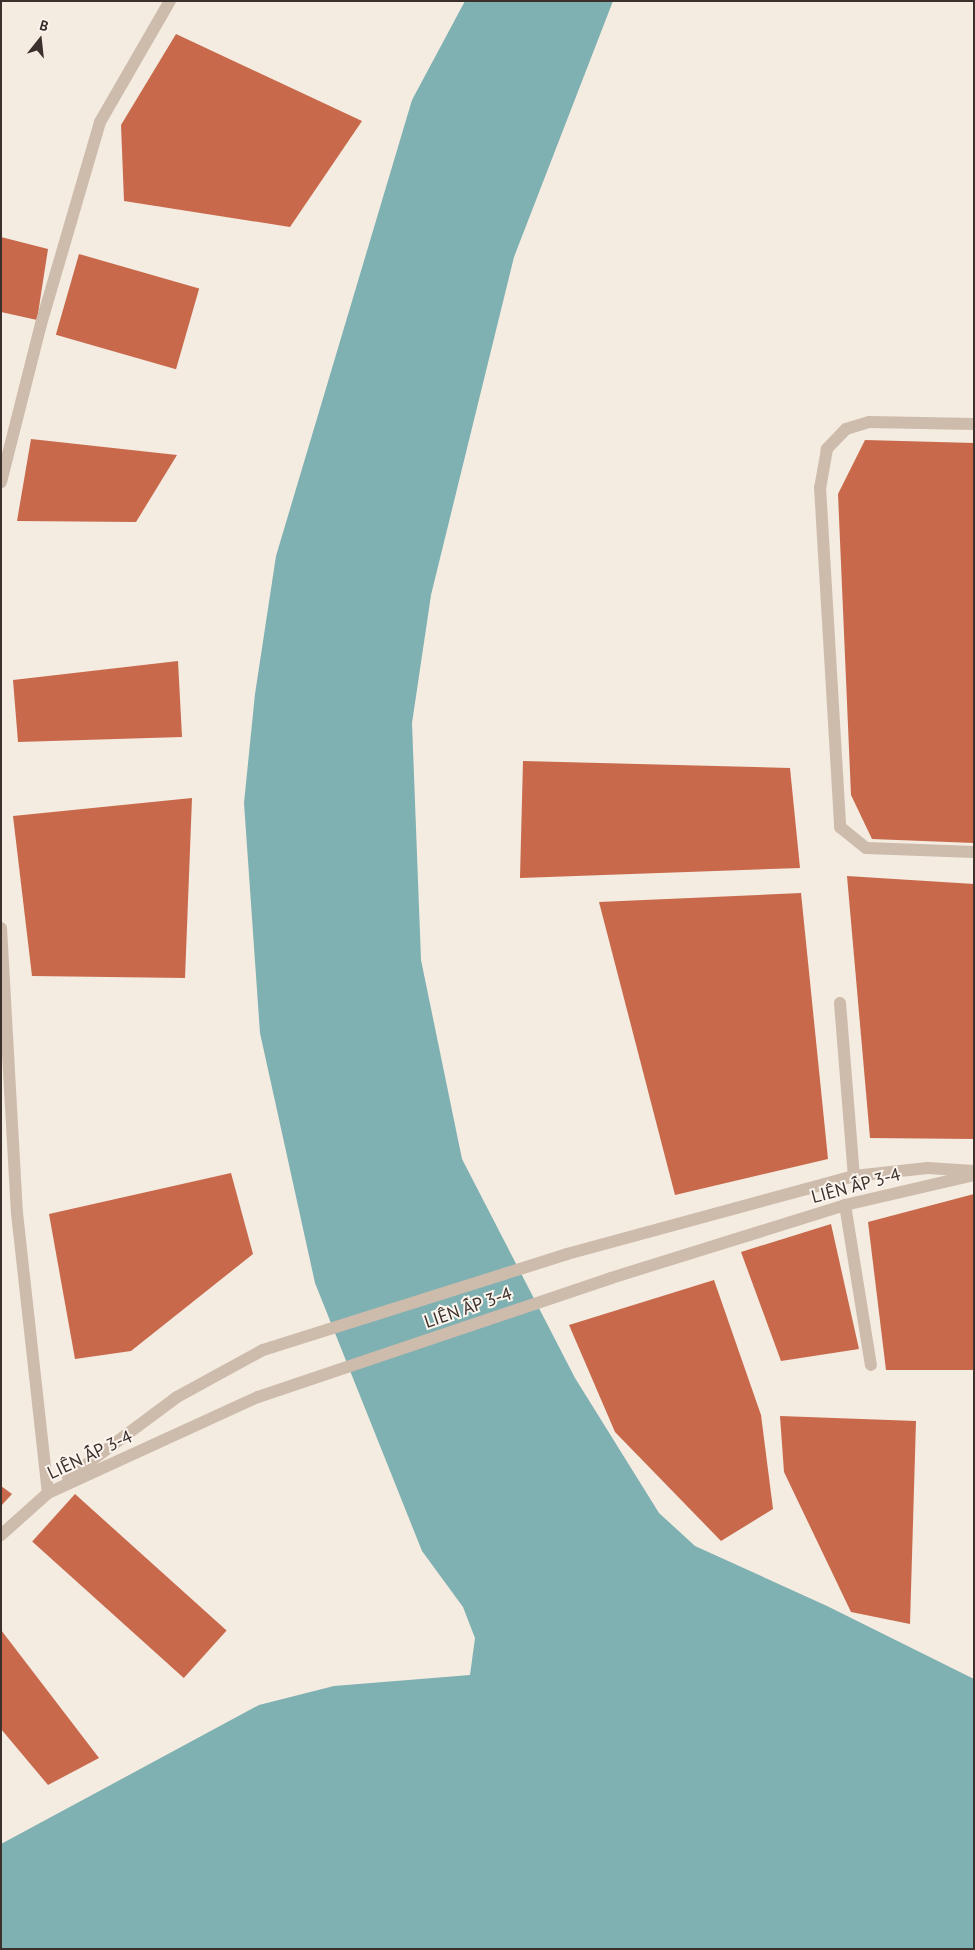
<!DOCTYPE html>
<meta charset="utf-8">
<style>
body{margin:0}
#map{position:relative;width:975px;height:1950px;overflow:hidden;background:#f4ebe1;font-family:"PT Sans",sans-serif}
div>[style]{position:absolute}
.water>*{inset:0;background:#7fb0b2}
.building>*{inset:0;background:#c8694b;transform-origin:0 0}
.service>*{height:12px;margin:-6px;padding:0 6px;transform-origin:6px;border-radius:6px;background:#cdbbac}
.minor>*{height:12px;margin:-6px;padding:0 6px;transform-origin:6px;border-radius:6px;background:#cdbbac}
span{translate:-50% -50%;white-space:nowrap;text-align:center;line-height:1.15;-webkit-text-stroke:4px #fbf5ee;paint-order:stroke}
.street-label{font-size:18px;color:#3b302b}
.frame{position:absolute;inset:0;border:2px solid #3b302b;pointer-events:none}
.north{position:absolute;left:15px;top:15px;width:50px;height:50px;-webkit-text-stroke:4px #fbf5ee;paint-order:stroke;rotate:16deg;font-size:14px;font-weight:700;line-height:20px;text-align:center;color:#3b302b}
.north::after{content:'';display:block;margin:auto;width:18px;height:22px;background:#3b302b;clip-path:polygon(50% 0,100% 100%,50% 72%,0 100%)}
</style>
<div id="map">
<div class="water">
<div style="clip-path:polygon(465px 1px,613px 1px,514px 257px,431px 595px,412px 723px,421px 960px,462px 1159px,575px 1378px,659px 1513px,695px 1546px,827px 1606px,974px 1679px,974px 1949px,1px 1949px,1px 1844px,259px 1705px,334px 1686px,470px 1675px,475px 1638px,463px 1607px,422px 1551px,315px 1283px,260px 1033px,244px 803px,255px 694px,276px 556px,412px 100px)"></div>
</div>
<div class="building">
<div style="clip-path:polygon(176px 34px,362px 121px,290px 227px,124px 201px,121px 125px)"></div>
<div style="clip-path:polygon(1px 237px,48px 249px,37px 320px,1px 312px)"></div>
<div style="left:79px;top:254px;width:125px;height:84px;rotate:16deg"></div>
<div style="clip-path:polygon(31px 439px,177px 455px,136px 522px,17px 521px)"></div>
<div style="clip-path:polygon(865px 440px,974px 443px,974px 843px,872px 839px,851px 795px,838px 494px)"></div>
<div style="clip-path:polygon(178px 661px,182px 737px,18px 742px,13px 680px)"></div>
<div style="clip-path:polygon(523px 761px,790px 768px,800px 868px,520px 878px)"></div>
<div style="clip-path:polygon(192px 798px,185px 978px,32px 976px,13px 816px)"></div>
<div style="clip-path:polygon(847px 876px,974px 884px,974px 1139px,870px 1138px)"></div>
<div style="clip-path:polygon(801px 893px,828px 1159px,675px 1195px,599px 902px)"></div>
<div style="clip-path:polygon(231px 1173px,253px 1254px,131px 1351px,75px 1359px,49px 1214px)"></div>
<div style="clip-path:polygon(974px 1194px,974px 1370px,886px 1370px,868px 1222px)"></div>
<div style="clip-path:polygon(831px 1224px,859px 1349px,781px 1361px,741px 1252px)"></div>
<div style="clip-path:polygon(714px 1280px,761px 1415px,773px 1509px,721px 1541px,615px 1432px,569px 1325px)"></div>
<div style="clip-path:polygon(780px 1416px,916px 1421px,910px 1624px,851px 1612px,784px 1472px)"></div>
<div style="clip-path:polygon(1px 1486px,12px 1494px,1px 1506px)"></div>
<div style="left:75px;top:1494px;width:204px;height:64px;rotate:42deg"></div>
<div style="clip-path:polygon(1px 1630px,99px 1758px,48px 1785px,1px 1729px)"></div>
</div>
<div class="service">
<div style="left:974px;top:424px;width:105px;rotate:-178.9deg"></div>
<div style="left:869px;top:422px;width:24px;rotate:163deg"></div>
<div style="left:846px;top:429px;width:28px;rotate:134deg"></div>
<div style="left:827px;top:449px;width:39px;rotate:100deg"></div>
<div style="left:820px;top:487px;width:341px;rotate:86.6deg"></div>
<div style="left:840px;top:827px;width:33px;rotate:39deg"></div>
<div style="left:866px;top:848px;width:108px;rotate:2.1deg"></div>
<div style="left:840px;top:1003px;width:174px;rotate:85.4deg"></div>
<div style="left:845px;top:1205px;width:162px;rotate:80.8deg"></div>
</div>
<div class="minor">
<div style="left:1px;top:482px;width:163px;rotate:-75.8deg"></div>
<div style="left:41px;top:324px;width:210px;rotate:-73.7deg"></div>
<div style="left:100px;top:122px;width:140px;rotate:-60deg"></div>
<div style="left:1px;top:928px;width:285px;rotate:86.8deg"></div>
<div style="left:17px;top:1213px;width:282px;rotate:83.7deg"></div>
<div style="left:68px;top:1478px;width:136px;rotate:-36.6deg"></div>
<div style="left:177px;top:1397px;width:98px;rotate:-28.7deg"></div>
<div style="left:263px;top:1350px;width:319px;rotate:-17.5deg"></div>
<div style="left:567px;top:1254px;width:297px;rotate:-15.2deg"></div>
<div style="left:854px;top:1176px;width:74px;rotate:-6.2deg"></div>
<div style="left:928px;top:1168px;width:46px;rotate:3.7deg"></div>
<div style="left:1px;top:1535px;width:63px;rotate:-41.8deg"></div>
<div style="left:48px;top:1493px;width:231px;rotate:-24.6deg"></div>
<div style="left:258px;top:1397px;width:373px;rotate:-18.6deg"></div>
<div style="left:611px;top:1278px;width:245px;rotate:-17.3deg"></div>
<div style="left:845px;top:1205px;width:132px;rotate:-13.1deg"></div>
</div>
<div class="street-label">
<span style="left:856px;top:1186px;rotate:-15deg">LIÊN ẤP 3-4</span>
<span style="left:468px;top:1308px;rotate:-19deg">LIÊN ẤP 3-4</span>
<span style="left:90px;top:1455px;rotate:-25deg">LIÊN ẤP 3-4</span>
</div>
<div class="frame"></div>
<div class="north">B</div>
</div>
